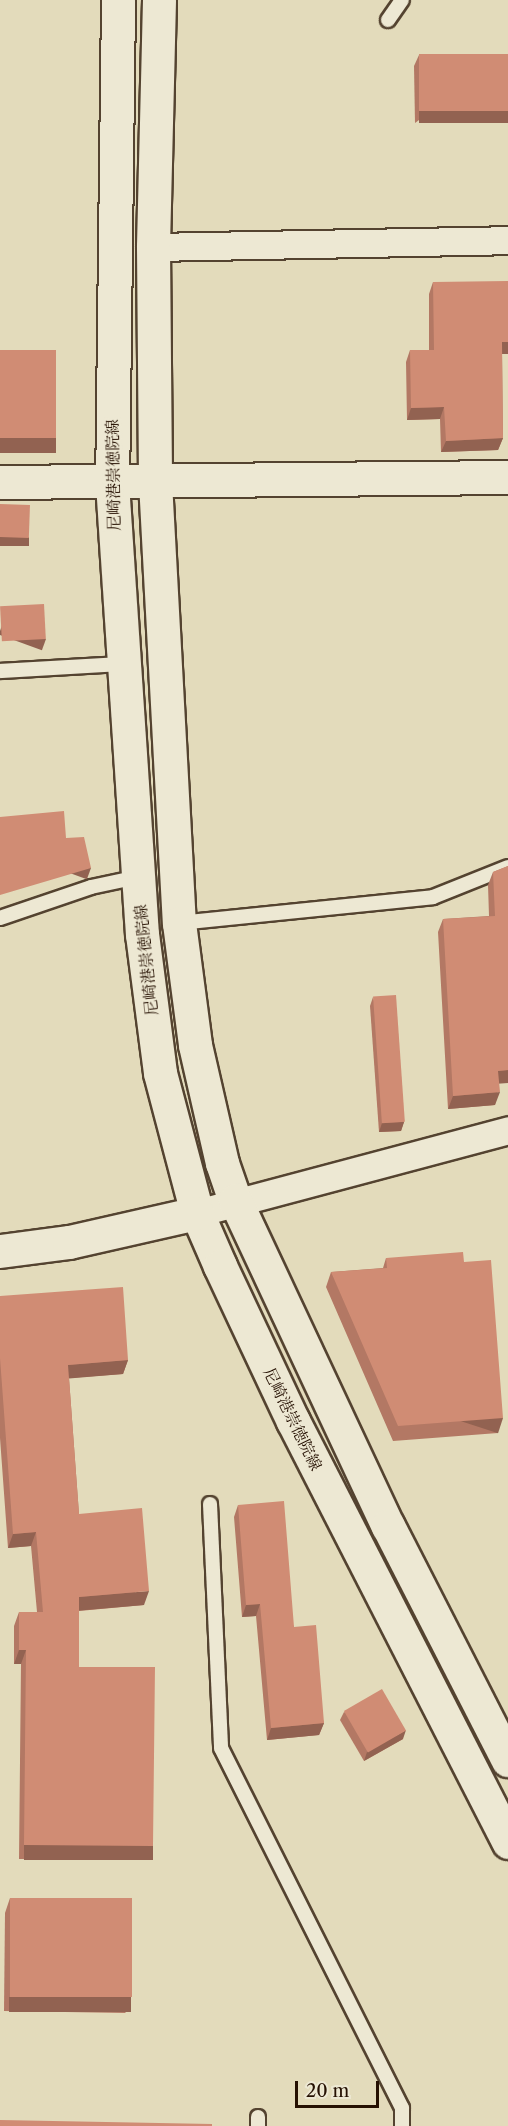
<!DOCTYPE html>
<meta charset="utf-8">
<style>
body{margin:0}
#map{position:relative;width:508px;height:2126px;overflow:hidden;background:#e3dbbb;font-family:"Libre Caslon Text","Noto Serif JP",serif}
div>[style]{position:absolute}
.roads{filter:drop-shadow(2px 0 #544330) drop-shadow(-2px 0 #544330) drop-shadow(0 2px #544330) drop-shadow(0 -2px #544330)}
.lane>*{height:14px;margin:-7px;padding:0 7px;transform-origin:7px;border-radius:7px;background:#ede8d3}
.street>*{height:27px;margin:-13.5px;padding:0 13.5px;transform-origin:13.5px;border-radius:13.5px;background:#ede8d3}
.secondary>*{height:33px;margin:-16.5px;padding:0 16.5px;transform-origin:16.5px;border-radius:16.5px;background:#ede8d3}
.wall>*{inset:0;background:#b37864}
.shaded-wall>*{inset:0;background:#926251;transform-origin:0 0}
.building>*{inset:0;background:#d08c74;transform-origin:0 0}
span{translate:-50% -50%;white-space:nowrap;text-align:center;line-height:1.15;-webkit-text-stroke:4.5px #ede8d3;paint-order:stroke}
.street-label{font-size:16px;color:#251002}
.scale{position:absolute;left:295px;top:2081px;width:84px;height:27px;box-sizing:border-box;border:3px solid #251002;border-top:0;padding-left:8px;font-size:18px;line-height:21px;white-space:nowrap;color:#251002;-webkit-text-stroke:4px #ede8d3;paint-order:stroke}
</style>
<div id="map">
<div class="roads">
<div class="lane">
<div style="left:388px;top:20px;width:24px;rotate:-55deg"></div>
<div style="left:0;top:671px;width:123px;rotate:-3.3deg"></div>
<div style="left:0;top:918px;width:96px;rotate:-18.8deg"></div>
<div style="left:91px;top:887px;width:48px;rotate:-12deg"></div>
<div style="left:179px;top:923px;width:255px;rotate:-5.8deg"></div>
<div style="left:433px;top:897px;width:81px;rotate:-21.8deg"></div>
<div style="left:210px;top:1504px;width:244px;rotate:87.4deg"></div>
<div style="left:221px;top:1748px;width:403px;rotate:63.3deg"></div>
<div style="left:402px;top:2108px;width:18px;rotate:90deg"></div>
<div style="left:258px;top:2126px;width:9px;rotate:-90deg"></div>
</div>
<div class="street">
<div style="left:153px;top:247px;width:355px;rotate:-1.1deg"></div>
<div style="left:197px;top:1213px;width:322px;rotate:-14.9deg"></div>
</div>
<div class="secondary">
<div style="left:118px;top:0;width:483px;rotate:90.7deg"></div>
<div style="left:112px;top:483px;width:452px;rotate:86.2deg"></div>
<div style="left:142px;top:934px;width:140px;rotate:82.6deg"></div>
<div style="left:160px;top:1073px;width:145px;rotate:75.2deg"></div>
<div style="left:197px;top:1213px;width:58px;rotate:66.5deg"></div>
<div style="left:220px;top:1266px;width:171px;rotate:64.8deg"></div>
<div style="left:293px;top:1421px;width:473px;rotate:62.9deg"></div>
<div style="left:159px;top:0;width:247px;rotate:91.4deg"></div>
<div style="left:153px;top:247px;width:235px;rotate:89.5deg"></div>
<div style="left:155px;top:482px;width:442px;rotate:86.9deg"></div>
<div style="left:179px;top:923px;width:123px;rotate:82.5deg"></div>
<div style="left:195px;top:1045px;width:121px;rotate:77.1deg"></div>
<div style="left:222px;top:1163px;width:39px;rotate:71deg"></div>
<div style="left:235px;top:1200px;width:360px;rotate:64.9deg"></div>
<div style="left:388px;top:1526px;width:263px;rotate:62.9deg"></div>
<div style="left:0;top:482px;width:508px;rotate:-0.56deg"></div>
<div style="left:0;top:1251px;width:70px;rotate:-7.4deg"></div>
<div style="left:69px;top:1242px;width:131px;rotate:-12.8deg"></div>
</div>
</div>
<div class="wall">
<div style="clip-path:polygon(508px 54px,415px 123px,414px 66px,419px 55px)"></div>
<div style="clip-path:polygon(433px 282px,502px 354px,503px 438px,498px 450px,441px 452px,440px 419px,407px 420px,406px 362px,410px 350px,429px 350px,429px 294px)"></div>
<div style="clip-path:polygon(508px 866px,508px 1083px,499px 1083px,495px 1105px,448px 1109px,438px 932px,443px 919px,489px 916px,488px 885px,493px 872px)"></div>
<div style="clip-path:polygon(373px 997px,404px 1122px,401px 1131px,379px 1132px,370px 1006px)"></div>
<div style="clip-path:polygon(386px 1258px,464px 1262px,498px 1433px,393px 1441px,326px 1287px,331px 1272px,383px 1268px)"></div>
<div style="clip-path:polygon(0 1296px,128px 1360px,123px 1374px,69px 1378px,79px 1514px,144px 1605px,79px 1611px,79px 1667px,153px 1846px,148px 1860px,19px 1859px,21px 1664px,14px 1664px,14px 1626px,19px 1612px,37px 1612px,31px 1546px,8px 1548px,0 1438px)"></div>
<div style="clip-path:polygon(238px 1505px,294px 1627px,324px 1723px,319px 1735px,267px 1740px,256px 1616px,242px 1617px,234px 1517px)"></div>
<div style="clip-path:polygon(344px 1712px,403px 1739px,364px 1761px,340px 1720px)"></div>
<div style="clip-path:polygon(10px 1898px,126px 2013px,4px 2011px,5px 1913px)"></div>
</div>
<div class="shaded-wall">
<div style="left:508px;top:111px;width:12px;height:89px;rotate:90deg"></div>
<div style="clip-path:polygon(502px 342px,508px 342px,508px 354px,498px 354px)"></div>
<div style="clip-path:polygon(444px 407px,440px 419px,407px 420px,411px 408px)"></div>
<div style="left:0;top:438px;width:56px;height:15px"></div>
<div style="clip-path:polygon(503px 438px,498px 450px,441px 452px,446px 441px)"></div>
<div style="left:0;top:537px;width:29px;height:9px"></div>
<div style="left:46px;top:639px;width:12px;height:46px;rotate:110deg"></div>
<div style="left:91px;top:868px;width:12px;height:95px;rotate:110deg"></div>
<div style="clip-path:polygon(508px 1070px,508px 1083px,494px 1084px,498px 1071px)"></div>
<div style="clip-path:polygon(500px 1092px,495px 1105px,448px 1109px,453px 1096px)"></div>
<div style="clip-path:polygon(404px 1122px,401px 1131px,379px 1132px,382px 1123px)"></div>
<div style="clip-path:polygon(128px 1360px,123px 1374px,63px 1379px,68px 1365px)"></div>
<div style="left:503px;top:1418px;width:16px;height:105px;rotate:108deg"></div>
<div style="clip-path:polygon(36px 1532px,31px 1546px,8px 1548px,13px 1534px)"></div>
<div style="clip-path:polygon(149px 1591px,144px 1605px,74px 1611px,79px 1597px)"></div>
<div style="clip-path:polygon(260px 1604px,256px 1616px,242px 1617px,246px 1605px)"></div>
<div style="clip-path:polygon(19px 1650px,26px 1650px,21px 1664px,14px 1664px)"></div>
<div style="clip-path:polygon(324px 1723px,319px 1735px,267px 1740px,271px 1728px)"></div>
<div style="clip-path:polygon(406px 1730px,403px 1739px,364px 1761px,367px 1752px)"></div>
<div style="left:24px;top:1845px;width:129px;height:15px"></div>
<div style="left:9px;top:1997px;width:122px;height:15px"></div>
</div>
<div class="building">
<div style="left:508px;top:54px;width:57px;height:89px;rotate:90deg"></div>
<div style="clip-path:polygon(508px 281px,508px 342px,502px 342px,503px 438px,446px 441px,444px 407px,411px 408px,410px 350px,434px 350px,433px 282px)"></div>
<div style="left:0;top:350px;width:56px;height:88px"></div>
<div style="left:0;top:504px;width:30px;height:33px;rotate:2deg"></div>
<div style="left:44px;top:604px;width:35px;height:44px;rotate:87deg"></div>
<div style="clip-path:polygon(64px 811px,66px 838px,84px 837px,91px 868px,0 895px,0 817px)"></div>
<div style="clip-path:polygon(508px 866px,508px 1070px,498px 1071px,500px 1092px,453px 1096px,443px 919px,495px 916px,493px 872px)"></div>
<div style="left:396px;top:995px;width:127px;height:23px;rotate:86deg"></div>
<div style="clip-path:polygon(463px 1252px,464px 1262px,491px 1260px,503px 1418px,398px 1426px,331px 1272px,387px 1268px,386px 1258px)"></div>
<div style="clip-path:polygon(123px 1287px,128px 1360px,68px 1365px,79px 1514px,142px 1508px,149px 1591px,79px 1597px,79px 1667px,155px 1667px,153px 1846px,24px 1845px,26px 1650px,19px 1650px,19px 1612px,43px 1612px,36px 1532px,13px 1534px,0 1358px,0 1296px)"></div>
<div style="clip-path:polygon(284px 1501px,294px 1627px,316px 1625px,324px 1723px,271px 1728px,260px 1604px,246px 1605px,238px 1505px)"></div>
<div style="left:382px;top:1689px;width:48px;height:44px;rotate:60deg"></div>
<div style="left:10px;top:1898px;width:122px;height:99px"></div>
<div style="clip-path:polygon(0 2120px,212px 2124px,212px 2126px,0 2126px)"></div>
</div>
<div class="street-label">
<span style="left:113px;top:475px;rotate:-91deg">尼崎港崇徳院線</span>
<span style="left:146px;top:960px;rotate:-96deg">尼崎港崇徳院線</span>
<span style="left:293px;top:1419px;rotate:64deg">尼崎港崇徳院線</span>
</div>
<div class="scale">20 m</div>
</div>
